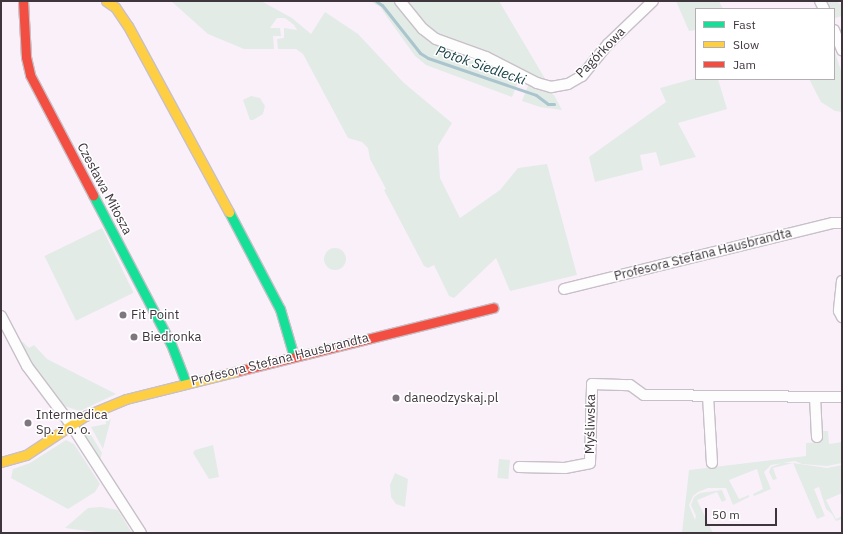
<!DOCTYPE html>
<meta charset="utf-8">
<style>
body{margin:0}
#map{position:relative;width:843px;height:534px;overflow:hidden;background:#faf0fa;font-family:"IBM Plex Sans",sans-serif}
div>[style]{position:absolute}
.green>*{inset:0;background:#e2ebe6;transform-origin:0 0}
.round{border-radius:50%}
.stream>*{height:3px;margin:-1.5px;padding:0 1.5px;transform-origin:1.5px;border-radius:1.5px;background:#aac5cd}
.roads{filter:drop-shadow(1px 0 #c8c0c8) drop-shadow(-1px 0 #c8c0c8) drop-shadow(0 1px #c8c0c8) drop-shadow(0 -1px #c8c0c8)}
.street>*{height:10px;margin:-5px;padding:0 5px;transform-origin:5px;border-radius:5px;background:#fefdfe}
.fast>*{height:9px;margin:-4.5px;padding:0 4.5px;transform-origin:4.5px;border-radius:4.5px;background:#16e098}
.slow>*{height:9px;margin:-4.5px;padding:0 4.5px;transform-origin:4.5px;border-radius:4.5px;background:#ffcf43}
.jam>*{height:9px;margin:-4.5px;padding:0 4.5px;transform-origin:4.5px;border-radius:4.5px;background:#f24e42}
.dots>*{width:11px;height:11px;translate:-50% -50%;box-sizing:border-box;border:2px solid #fff;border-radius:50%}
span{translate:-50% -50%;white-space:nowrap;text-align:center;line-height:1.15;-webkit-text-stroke:3px #fff;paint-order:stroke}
.street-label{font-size:13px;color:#3e353d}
.poi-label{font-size:13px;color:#3e353d}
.left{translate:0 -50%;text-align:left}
.water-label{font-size:14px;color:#194248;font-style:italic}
.frame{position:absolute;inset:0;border:2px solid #3e353d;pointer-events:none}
.legend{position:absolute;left:695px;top:8px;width:140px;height:72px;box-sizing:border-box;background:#fff;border:1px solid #b2aeb1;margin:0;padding:5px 7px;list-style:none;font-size:12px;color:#3e353d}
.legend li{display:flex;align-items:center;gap:8px;height:20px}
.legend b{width:20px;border:1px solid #b2aeb1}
.scale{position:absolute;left:705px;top:508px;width:72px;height:18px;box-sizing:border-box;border:2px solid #3e353d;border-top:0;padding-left:5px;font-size:12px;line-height:14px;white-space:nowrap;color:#3e353d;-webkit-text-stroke:3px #fff;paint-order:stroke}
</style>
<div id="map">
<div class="green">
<div style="clip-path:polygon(171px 1px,261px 1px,292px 18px,311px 34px,325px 12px,358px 34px,404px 83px,452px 123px,438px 146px,440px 178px,460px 218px,500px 190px,518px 168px,547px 164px,577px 275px,510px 291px,496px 258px,454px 298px,449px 296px,434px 265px,428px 268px,424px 266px,384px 190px,386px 189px,370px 159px,368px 148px,362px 142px,348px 138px,303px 54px,296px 49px,278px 49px,277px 39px,284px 38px,284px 28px,297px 30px,294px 25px,285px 18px,277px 18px,270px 28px,280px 28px,281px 36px,273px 36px,274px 49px,244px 49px,208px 34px)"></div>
<div style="clip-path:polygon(370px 1px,396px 1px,423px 33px,495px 64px,516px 76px,519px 80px,512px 97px,426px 65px,415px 56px,380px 7px)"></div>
<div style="clip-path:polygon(406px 1px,499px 1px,547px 82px,488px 53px,442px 36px,428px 27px)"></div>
<div style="clip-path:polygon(676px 1px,719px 1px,723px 9px,696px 9px,696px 30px,689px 31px)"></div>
<div style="clip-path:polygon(825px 1px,836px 1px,842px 5px,842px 16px,835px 18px,834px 9px,829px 9px)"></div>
<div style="clip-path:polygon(834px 49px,842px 74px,842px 112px,835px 111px,821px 102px,809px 79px,834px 79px)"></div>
<div style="clip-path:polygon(696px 78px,718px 79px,727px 109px,678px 123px,696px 157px,660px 166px,656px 152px,640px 155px,643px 170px,595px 182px,589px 157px,666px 102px,660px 88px)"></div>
<div style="clip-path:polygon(529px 83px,554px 95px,562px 110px,540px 107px,522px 101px)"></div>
<div style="clip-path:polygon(251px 96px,260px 98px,265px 106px,263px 114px,253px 120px,250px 120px,243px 100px)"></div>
<div style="left:102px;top:228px;width:72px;height:64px;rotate:64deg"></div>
<div class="round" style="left:324px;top:248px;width:22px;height:22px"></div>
<div style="clip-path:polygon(23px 342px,29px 348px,34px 345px,47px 359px,116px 394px,80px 411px,64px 406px,22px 350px,19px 344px)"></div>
<div style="clip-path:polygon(111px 419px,103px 449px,91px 427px,106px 424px,106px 421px)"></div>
<div style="clip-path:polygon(85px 425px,102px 453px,100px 460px,85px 437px)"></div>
<div style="clip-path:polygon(822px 431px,828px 431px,829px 444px,842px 442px,842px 463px,827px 466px,802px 464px,795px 461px,771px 465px,764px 472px,771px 489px,754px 496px,753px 494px,763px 489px,757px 469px,729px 480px,739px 499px,749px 495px,749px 497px,733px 505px,726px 488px,708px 488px,698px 492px,693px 496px,689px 505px,695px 520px,696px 516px,691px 505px,694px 497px,700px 493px,722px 490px,726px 500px,722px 502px,717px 492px,697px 500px,713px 533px,682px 533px,689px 470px,806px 456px,806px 443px,822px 442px)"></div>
<div style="clip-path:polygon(66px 440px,74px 444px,100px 484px,95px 492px,68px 509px,11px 478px,13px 469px,30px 463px)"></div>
<div style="clip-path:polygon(213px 445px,219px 477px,209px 479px,193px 453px,195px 450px)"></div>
<div style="left:499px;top:459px;width:11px;height:19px;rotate:5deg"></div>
<div style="clip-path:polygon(782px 463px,793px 463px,827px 468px,842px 465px,842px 493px,826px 500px,836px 519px,842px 516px,842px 519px,836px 521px,832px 514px,826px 509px,819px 487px,814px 489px,825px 516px,817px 519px,793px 463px,773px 468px,777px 479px,773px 480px,769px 472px,771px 467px)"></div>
<div style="clip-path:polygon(395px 473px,408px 479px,405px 507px,396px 504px,391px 497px,390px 485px)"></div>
<div style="clip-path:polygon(101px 507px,118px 510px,132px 533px,103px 533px,65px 528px,88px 508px)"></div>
</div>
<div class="stream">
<div style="left:376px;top:1px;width:7px;rotate:34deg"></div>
<div style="left:382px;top:5px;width:61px;rotate:51.6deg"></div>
<div style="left:420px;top:53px;width:9px;rotate:32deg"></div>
<div style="left:428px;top:58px;width:114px;rotate:18.9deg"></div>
<div style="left:536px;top:95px;width:15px;rotate:37deg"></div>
<div style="left:548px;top:104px;width:6px"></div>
<div style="left:137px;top:311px;width:5px;rotate:68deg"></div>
</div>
<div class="roads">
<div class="street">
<div style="left:400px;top:1px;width:36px;rotate:51deg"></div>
<div style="left:423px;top:29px;width:16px;rotate:38deg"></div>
<div style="left:436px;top:39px;width:53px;rotate:19.8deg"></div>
<div style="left:486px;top:57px;width:57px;rotate:27deg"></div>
<div style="left:537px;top:83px;width:15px;rotate:16deg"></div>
<div style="left:551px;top:87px;width:17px;rotate:-10deg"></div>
<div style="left:568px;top:84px;width:16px;rotate:-30deg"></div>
<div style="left:582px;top:76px;width:41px;rotate:-50.9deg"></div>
<div style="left:608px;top:44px;width:62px;rotate:-43.7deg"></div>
<div style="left:820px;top:1px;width:9px;rotate:63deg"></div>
<div style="left:834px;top:30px;width:22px;rotate:68deg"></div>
<div style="left:842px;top:281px;width:30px;rotate:96deg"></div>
<div style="left:839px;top:311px;width:7px;rotate:63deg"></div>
<div style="left:564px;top:289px;width:277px;rotate:-13.8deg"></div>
<div style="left:833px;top:223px;width:9px"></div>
<div style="left:1px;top:316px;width:56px;rotate:62.5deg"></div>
<div style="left:27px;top:366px;width:75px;rotate:53.1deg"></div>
<div style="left:72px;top:426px;width:127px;rotate:57.2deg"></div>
<div style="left:708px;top:396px;width:67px;rotate:86.6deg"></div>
<div style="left:815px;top:397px;width:40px;rotate:87.1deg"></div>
<div style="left:519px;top:467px;width:46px;rotate:1.2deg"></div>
<div style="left:565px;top:468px;width:25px;rotate:-11deg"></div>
<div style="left:590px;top:463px;width:79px;rotate:-88.5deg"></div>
<div style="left:592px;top:384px;width:38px;rotate:2deg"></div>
<div style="left:630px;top:385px;width:17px;rotate:36deg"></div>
<div style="left:644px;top:395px;width:198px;rotate:0.6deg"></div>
</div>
<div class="fast">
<div style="left:93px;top:195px;width:168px;rotate:62.4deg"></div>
<div style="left:171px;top:344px;width:42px;rotate:69deg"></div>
<div style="left:229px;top:212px;width:110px;rotate:62.3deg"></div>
<div style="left:280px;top:309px;width:50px;rotate:73.7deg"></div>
</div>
<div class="slow">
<div style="left:106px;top:1px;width:11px;rotate:34deg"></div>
<div style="left:115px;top:7px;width:23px;rotate:56deg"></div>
<div style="left:128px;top:26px;width:212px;rotate:61.5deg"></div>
<div style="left:1px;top:462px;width:26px;rotate:-16deg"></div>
<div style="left:26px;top:455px;width:71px;rotate:-33.5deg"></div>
<div style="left:85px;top:416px;width:44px;rotate:-22.5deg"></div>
<div style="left:126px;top:399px;width:115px;rotate:-14deg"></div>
</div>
<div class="jam">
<div style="left:23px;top:1px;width:56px;rotate:86.9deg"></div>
<div style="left:26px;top:57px;width:18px;rotate:77deg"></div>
<div style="left:30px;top:75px;width:136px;rotate:62.3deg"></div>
<div style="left:238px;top:371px;width:263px;rotate:-13.9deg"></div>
</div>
</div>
<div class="dots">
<div style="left:123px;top:315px;background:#80767f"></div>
<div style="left:134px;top:337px;background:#80767f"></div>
<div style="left:396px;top:398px;background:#80767f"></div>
<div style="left:28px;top:423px;background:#80767f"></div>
</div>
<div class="street-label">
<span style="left:601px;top:53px;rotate:-46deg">Pagórkowa</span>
<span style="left:104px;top:189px;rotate:62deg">Czesława Miłosza</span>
<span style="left:703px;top:255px;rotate:-14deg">Profesora Stefana Hausbrandta</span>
<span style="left:280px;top:360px;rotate:-14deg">Profesora Stefana Hausbrandta</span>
<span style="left:591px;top:424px;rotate:-89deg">Myśliwska</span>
</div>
<div class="poi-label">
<span class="left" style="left:131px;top:315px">Fit Point</span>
<span class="left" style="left:142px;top:337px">Biedronka</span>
<span class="left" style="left:404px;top:398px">daneodzyskaj.pl</span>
<span class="left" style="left:36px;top:423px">Intermedica<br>Sp. z o. o.</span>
</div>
<div class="water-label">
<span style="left:481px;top:65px;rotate:19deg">Potok Siedlecki</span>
</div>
<div class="frame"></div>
<ul class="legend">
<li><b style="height:5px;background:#16e098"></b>Fast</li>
<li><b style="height:5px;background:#ffcf43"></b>Slow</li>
<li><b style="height:5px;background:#f24e42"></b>Jam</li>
</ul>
<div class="scale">50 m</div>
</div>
